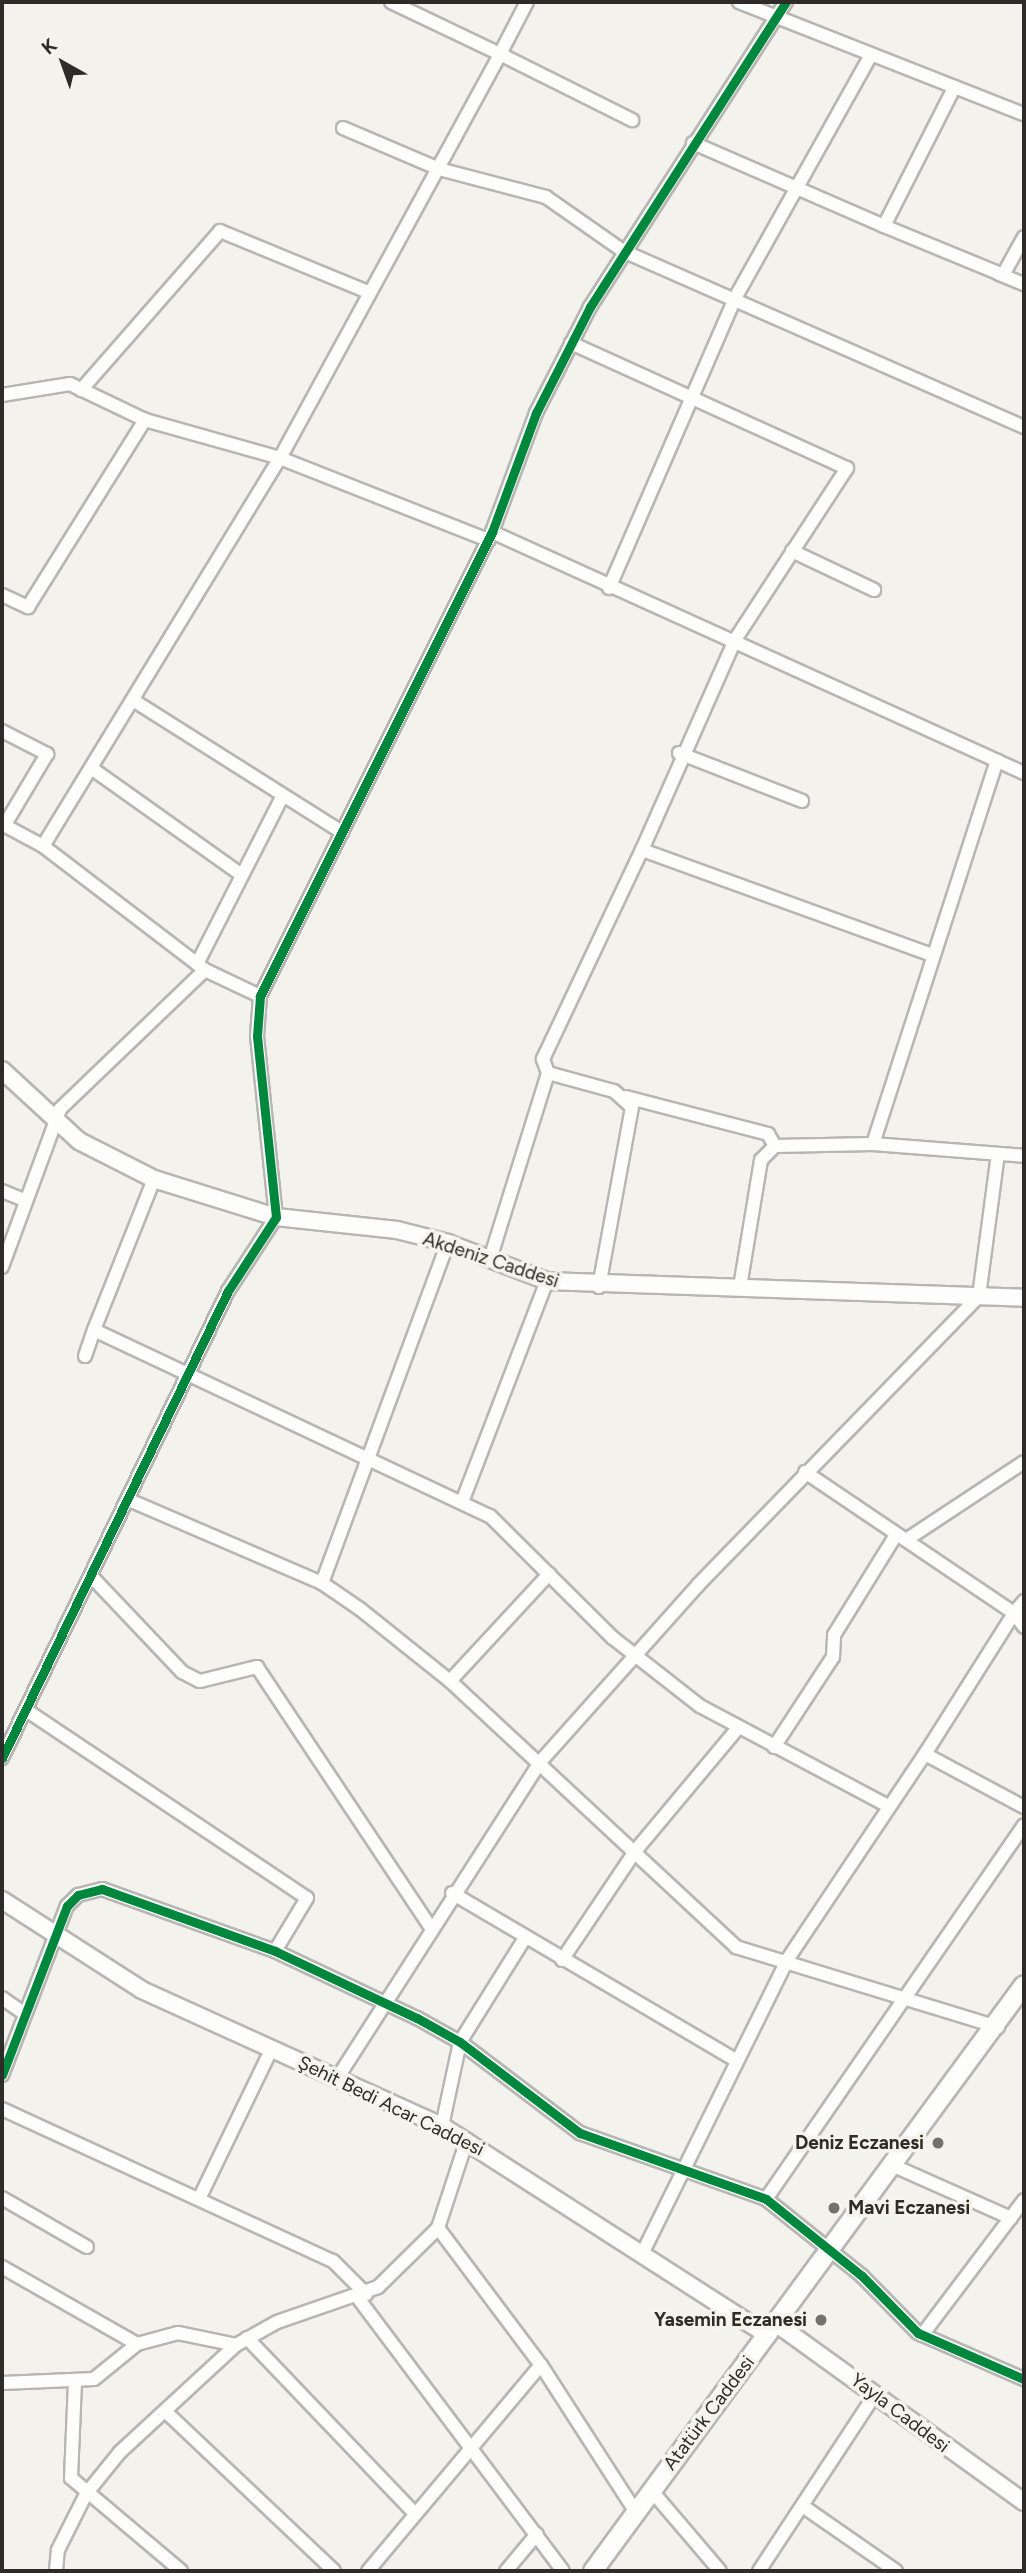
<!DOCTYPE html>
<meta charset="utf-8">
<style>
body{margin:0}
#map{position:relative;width:1026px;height:2573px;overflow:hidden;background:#f3f2ed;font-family:Figtree,sans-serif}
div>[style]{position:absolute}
.roads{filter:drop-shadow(2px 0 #b7b6b3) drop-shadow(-2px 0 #b7b6b3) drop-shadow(0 2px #b7b6b3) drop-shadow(0 -2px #b7b6b3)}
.minor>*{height:12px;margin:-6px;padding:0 6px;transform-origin:6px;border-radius:6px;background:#fdfdfc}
.tertiary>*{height:16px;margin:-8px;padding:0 8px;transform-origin:8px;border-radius:8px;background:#fdfdfc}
.secondary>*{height:18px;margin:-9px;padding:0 9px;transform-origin:9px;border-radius:9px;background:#fdfdfc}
.cycleway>*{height:9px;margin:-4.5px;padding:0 4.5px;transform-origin:4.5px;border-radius:4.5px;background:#00873e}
.dots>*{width:19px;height:19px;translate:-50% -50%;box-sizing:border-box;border:4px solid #f5f3eb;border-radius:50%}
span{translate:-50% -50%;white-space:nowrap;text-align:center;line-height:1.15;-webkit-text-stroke:7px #f5f3eb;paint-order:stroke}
.street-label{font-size:19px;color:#2d2c29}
.poi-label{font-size:19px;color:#2d2c29;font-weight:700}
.right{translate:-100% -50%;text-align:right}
.left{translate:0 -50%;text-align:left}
.frame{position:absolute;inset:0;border:4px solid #2d2c29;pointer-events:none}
.north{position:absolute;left:28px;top:28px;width:70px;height:70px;-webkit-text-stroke:5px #f5f3eb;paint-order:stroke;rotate:320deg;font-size:19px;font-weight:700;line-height:28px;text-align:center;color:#2d2c29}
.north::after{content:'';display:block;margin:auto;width:24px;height:32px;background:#2d2c29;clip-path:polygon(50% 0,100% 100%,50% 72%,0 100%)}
</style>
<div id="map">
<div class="roads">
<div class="minor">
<div style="left:391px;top:2px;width:121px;rotate:25.5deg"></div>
<div style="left:500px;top:54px;width:59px;rotate:-62.6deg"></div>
<div style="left:739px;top:2px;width:306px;rotate:21.5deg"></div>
<div style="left:954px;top:88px;width:155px;rotate:116.9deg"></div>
<div style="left:884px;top:226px;width:129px;rotate:22.4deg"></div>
<div style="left:1003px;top:275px;width:43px;rotate:-61.1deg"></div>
<div style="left:343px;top:128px;width:104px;rotate:23.1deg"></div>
<div style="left:439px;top:169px;width:111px;rotate:14.7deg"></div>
<div style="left:546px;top:197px;width:94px;rotate:35deg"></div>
<div style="left:623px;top:251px;width:438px;rotate:23.7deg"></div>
<div style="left:693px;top:143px;width:208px;rotate:23.5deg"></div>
<div style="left:999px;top:274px;width:27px;rotate:22deg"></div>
<div style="left:571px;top:343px;width:303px;rotate:24.4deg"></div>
<div style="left:847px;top:468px;width:205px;rotate:123.1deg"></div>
<div style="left:735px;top:640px;width:230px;rotate:113.9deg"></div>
<div style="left:642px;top:850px;width:308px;rotate:19.9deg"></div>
<div style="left:81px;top:390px;width:211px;rotate:-48.8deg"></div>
<div style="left:220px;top:231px;width:160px;rotate:22.4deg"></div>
<div style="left:2px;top:395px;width:69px;rotate:-9.2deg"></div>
<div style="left:70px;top:384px;width:83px;rotate:25.6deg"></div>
<div style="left:145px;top:420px;width:140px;rotate:15.7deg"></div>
<div style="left:280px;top:458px;width:224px;rotate:21.5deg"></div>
<div style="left:492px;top:532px;width:584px;rotate:24.37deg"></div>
<div style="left:792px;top:551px;width:91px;rotate:25.4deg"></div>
<div style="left:609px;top:588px;width:314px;rotate:-66.5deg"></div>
<div style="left:734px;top:300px;width:281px;rotate:-60.8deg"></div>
<div style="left:2px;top:595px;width:29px;rotate:25deg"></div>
<div style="left:28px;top:607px;width:221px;rotate:-58deg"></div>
<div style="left:136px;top:702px;width:244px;rotate:32.3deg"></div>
<div style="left:2px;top:731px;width:51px;rotate:27.1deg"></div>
<div style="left:47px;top:754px;width:84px;rotate:120.8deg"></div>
<div style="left:679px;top:753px;width:132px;rotate:21.3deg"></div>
<div style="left:94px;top:770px;width:181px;rotate:35.4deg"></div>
<div style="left:2px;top:824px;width:47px;rotate:28.2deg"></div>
<div style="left:43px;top:846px;width:204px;rotate:37.4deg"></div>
<div style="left:205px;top:970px;width:61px;rotate:25.3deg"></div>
<div style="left:43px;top:846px;width:455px;rotate:-58.6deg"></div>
<div style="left:280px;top:458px;width:460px;rotate:-61.4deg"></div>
<div style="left:500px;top:54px;width:148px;rotate:26.6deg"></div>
<div style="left:197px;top:964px;width:187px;rotate:-63deg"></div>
<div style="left:548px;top:1073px;width:68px;rotate:15.3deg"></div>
<div style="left:614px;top:1091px;width:24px;rotate:42deg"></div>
<div style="left:632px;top:1107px;width:183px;rotate:100.4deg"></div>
<div style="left:626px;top:1097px;width:147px;rotate:14.6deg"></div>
<div style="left:768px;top:1134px;width:14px;rotate:60deg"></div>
<div style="left:873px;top:1144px;width:403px;rotate:-72.1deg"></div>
<div style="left:154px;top:1179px;width:162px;rotate:111.7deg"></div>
<div style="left:94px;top:1330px;width:438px;rotate:25.2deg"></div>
<div style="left:490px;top:1516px;width:173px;rotate:44.8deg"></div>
<div style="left:613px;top:1638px;width:110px;rotate:38deg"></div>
<div style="left:700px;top:1706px;width:213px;rotate:28deg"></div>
<div style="left:2px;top:1191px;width:22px;rotate:22deg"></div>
<div style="left:491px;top:1256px;width:192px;rotate:-72.7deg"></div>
<div style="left:548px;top:1073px;width:15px;rotate:-110deg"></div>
<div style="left:543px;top:1059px;width:231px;rotate:-64.7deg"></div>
<div style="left:2px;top:1267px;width:168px;rotate:-69.8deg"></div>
<div style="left:60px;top:1109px;width:201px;rotate:-43.8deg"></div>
<div style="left:740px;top:1287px;width:129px;rotate:-80.6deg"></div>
<div style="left:761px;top:1160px;width:20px;rotate:-45deg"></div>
<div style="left:775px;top:1146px;width:98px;rotate:-1.2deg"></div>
<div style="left:873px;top:1144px;width:151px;rotate:4.5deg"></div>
<div style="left:85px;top:1356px;width:28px;rotate:-71deg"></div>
<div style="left:805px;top:1472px;width:252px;rotate:34deg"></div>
<div style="left:1014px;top:1613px;width:16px;rotate:-50deg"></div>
<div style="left:129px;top:1500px;width:210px;rotate:23.3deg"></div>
<div style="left:322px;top:1583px;width:46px;rotate:34.4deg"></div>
<div style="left:360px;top:1609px;width:115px;rotate:38.7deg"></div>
<div style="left:450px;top:1681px;width:391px;rotate:42.9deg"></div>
<div style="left:736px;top:1947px;width:274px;rotate:17deg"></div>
<div style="left:462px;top:1502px;width:237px;rotate:-69deg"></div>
<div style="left:906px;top:1540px;width:141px;rotate:-33.5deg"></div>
<div style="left:91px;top:1576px;width:132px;rotate:46.5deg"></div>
<div style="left:182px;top:1672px;width:20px;rotate:27deg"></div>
<div style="left:200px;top:1681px;width:59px;rotate:-13.8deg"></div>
<div style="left:257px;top:1667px;width:311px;rotate:56.3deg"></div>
<div style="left:322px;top:1583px;width:363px;rotate:-69.7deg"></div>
<div style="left:450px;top:1681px;width:146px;rotate:-47.2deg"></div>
<div style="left:26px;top:1710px;width:338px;rotate:33.8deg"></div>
<div style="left:307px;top:1898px;width:62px;rotate:121.1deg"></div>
<div style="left:774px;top:1747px;width:108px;rotate:-56.8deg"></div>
<div style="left:833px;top:1657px;width:22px;rotate:-87deg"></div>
<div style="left:834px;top:1635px;width:118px;rotate:-58.2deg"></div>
<div style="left:925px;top:1754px;width:167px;rotate:-57.7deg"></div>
<div style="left:1014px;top:1613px;width:17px;rotate:54deg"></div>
<div style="left:2px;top:1758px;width:519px;rotate:-64.18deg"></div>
<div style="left:228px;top:1291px;width:88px;rotate:-57deg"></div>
<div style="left:276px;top:1217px;width:182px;rotate:-96deg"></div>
<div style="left:257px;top:1036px;width:40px;rotate:-85.7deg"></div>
<div style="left:260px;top:996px;width:519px;rotate:-63.43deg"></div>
<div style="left:492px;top:532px;width:127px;rotate:-69.7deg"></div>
<div style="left:536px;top:413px;width:119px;rotate:-63deg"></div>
<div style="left:590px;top:307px;width:363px;rotate:-57.3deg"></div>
<div style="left:452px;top:1893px;width:331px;rotate:30.5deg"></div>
<div style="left:562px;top:1960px;width:133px;rotate:-56.1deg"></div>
<div style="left:636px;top:1850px;width:158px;rotate:-50.1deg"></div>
<div style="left:2px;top:1998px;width:24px;rotate:35deg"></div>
<div style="left:2px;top:2075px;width:181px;rotate:-69deg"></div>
<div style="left:67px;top:1906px;width:16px;rotate:-45deg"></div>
<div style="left:78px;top:1895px;width:25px;rotate:-14deg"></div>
<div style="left:102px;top:1889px;width:184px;rotate:19.7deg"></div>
<div style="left:275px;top:1951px;width:157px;rotate:25.3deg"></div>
<div style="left:417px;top:2018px;width:49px;rotate:29.2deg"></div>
<div style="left:460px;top:2042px;width:151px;rotate:37.2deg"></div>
<div style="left:580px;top:2133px;width:197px;rotate:19.5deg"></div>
<div style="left:766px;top:2199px;width:123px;rotate:38.7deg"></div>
<div style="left:862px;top:2276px;width:80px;rotate:45.5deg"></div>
<div style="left:918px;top:2333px;width:116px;rotate:23.5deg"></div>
<div style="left:338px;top:2077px;width:374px;rotate:-57.3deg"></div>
<div style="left:540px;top:1762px;width:237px;rotate:-48.2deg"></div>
<div style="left:698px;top:1585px;width:403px;rotate:-45.8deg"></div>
<div style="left:979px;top:1296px;width:143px;rotate:-82.4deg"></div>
<div style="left:2px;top:2109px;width:364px;rotate:24.7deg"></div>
<div style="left:333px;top:2261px;width:47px;rotate:45deg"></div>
<div style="left:442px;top:2126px;width:86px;rotate:-77.9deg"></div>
<div style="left:460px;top:2042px;width:123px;rotate:-58deg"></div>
<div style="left:894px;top:2166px;width:128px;rotate:24deg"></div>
<div style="left:2px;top:2198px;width:98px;rotate:30deg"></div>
<div style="left:199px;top:2199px;width:168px;rotate:-64.2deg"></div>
<div style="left:766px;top:2199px;width:454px;rotate:-55.4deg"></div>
<div style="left:438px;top:2228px;width:171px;rotate:53.1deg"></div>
<div style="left:541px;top:2365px;width:174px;rotate:57.2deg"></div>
<div style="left:643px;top:2252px;width:326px;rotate:-63.7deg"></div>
<div style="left:787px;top:1960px;width:248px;rotate:-56.2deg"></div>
<div style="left:925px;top:1754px;width:112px;rotate:28.2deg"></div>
<div style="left:2px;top:2267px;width:155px;rotate:29.7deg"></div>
<div style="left:358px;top:2298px;width:341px;rotate:53.1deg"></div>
<div style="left:922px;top:2335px;width:169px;rotate:-52.9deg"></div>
<div style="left:247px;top:2338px;width:243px;rotate:46.3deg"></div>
<div style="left:75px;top:2382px;width:96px;rotate:92.4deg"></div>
<div style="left:71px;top:2478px;width:144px;rotate:40.2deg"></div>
<div style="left:2px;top:2383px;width:92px;rotate:-2.5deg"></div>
<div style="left:94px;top:2379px;width:55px;rotate:-39.1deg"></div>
<div style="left:137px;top:2344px;width:42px;rotate:-15deg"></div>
<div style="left:178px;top:2333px;width:59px;rotate:11.7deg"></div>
<div style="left:166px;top:2412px;width:231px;rotate:43.4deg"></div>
<div style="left:651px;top:2490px;width:106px;rotate:49.6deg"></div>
<div style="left:804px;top:2507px;width:112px;rotate:34.8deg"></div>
<div style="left:56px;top:2571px;width:21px;rotate:-85deg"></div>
<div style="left:58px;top:2550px;width:63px;rotate:-63.4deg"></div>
<div style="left:86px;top:2494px;width:54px;rotate:-51deg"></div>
<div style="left:120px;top:2452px;width:158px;rotate:-42.7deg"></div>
<div style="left:236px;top:2345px;width:47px;rotate:-29.3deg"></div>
<div style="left:277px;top:2322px;width:107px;rotate:-19.1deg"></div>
<div style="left:378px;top:2287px;width:84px;rotate:-44.5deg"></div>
<div style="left:438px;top:2228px;width:93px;rotate:-71.8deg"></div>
<div style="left:368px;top:2571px;width:269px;rotate:-50deg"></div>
<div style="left:506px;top:2571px;width:48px;rotate:-50deg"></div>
<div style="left:759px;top:2571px;width:213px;rotate:-56.7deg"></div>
</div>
<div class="tertiary">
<div style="left:2px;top:1070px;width:105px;rotate:42.7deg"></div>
<div style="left:79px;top:1141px;width:84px;rotate:26.9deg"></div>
<div style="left:154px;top:1179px;width:128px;rotate:17.3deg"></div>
<div style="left:276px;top:1217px;width:122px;rotate:6.1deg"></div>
<div style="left:397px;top:1230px;width:53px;rotate:14.3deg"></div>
<div style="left:448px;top:1243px;width:106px;rotate:21deg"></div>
<div style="left:547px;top:1281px;width:477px;rotate:2deg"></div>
<div style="left:2px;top:1900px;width:166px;rotate:32.7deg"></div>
<div style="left:142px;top:1990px;width:329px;rotate:24.4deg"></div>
<div style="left:442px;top:2126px;width:387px;rotate:32.7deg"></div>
<div style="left:777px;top:2324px;width:304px;rotate:35.8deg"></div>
</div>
<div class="secondary">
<div style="left:593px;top:2571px;width:727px;rotate:-53.67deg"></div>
</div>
</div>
<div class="cycleway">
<div style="left:2px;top:1758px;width:519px;rotate:-64.18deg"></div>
<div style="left:228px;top:1291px;width:88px;rotate:-57deg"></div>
<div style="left:276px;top:1217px;width:182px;rotate:-96deg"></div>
<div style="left:257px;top:1036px;width:40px;rotate:-85.7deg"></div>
<div style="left:260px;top:996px;width:519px;rotate:-63.43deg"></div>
<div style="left:492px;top:532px;width:127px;rotate:-69.7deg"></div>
<div style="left:536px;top:413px;width:119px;rotate:-63deg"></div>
<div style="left:590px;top:307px;width:363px;rotate:-57.3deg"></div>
<div style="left:2px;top:2075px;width:181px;rotate:-69deg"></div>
<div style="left:67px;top:1906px;width:16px;rotate:-45deg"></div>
<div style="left:78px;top:1895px;width:25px;rotate:-14deg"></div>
<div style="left:102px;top:1889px;width:184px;rotate:19.7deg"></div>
<div style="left:275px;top:1951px;width:157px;rotate:25.3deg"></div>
<div style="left:417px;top:2018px;width:49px;rotate:29.2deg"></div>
<div style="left:460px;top:2042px;width:151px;rotate:37.2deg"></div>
<div style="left:580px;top:2133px;width:197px;rotate:19.5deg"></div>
<div style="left:766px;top:2199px;width:123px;rotate:38.7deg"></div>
<div style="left:862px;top:2276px;width:80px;rotate:45.5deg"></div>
<div style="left:918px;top:2333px;width:116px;rotate:23.5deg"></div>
</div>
<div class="dots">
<div style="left:938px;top:2143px;background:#72716e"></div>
<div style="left:834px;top:2208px;background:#72716e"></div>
<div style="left:821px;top:2320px;background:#72716e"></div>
</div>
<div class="street-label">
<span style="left:491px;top:1260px;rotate:18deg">Akdeniz Caddesi</span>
<span style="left:391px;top:2106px;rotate:26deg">Şehit Bedi Acar Caddesi</span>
<span style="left:709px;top:2413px;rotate:-53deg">Atatürk Caddesi</span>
<span style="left:900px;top:2413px;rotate:37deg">Yayla Caddesi</span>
</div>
<div class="poi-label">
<span class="right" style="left:924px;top:2143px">Deniz Eczanesi</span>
<span class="left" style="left:848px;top:2208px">Mavi Eczanesi</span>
<span class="right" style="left:807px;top:2320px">Yasemin Eczanesi</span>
</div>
<div class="frame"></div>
<div class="north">K</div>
</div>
